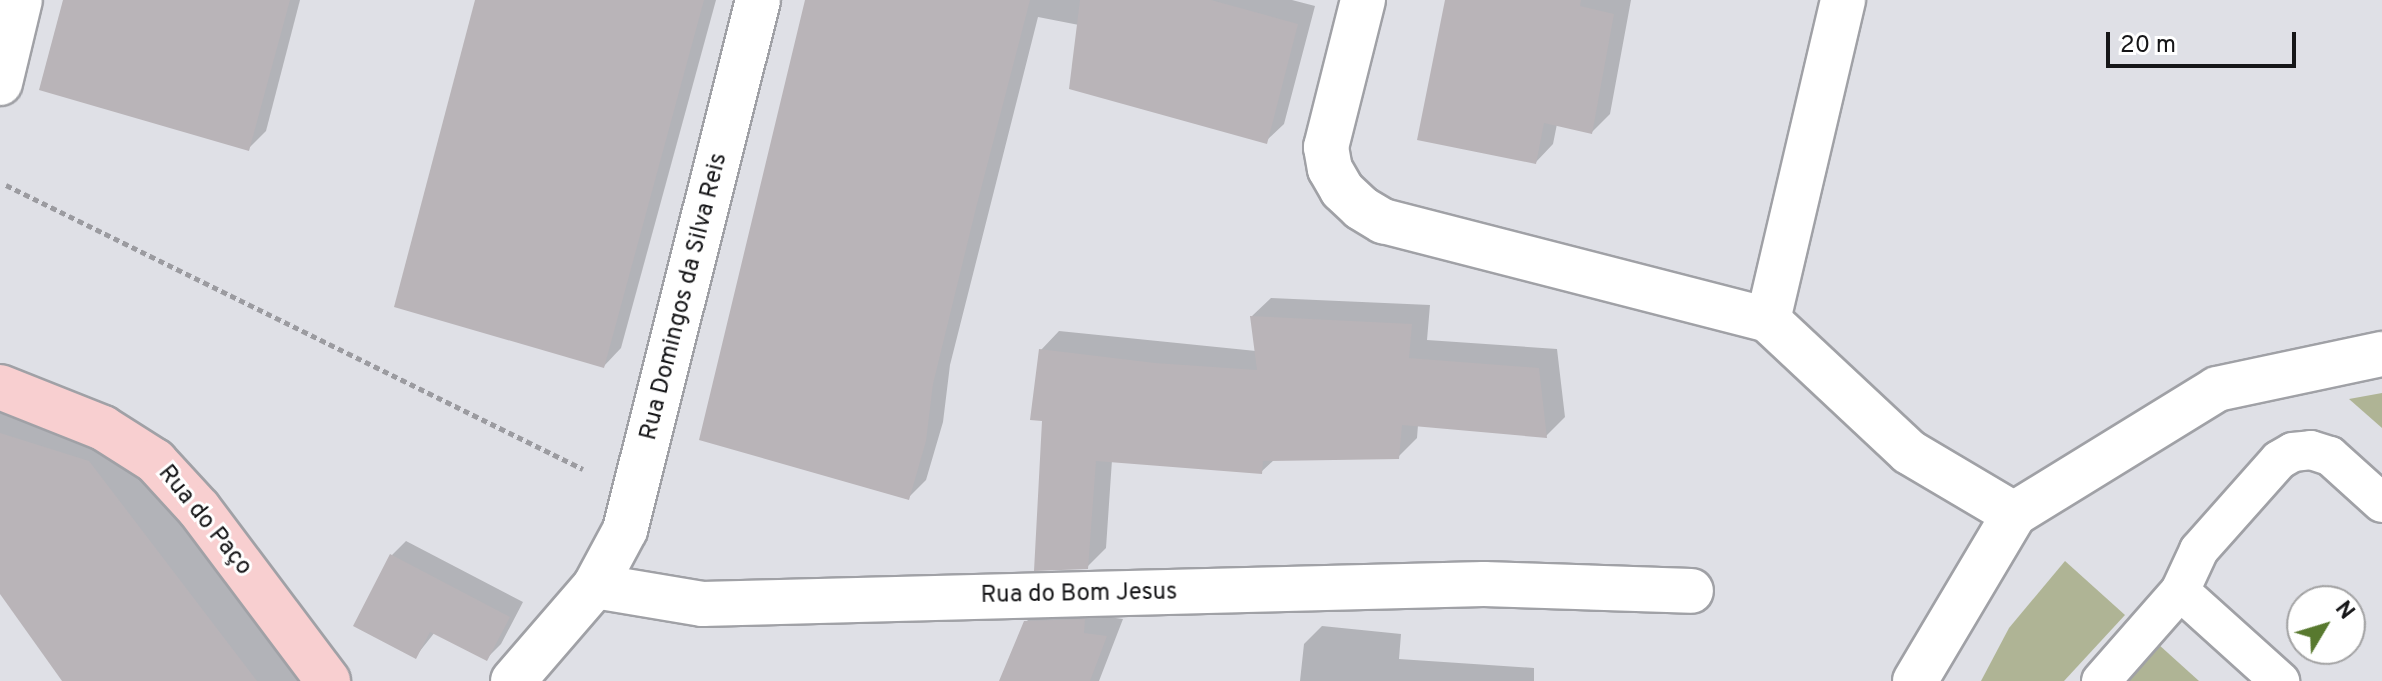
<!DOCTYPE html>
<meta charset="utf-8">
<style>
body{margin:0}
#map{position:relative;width:2382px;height:681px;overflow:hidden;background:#dfe0e6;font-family:Overpass,sans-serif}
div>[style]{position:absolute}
.green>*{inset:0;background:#afb495}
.shadow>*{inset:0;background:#0003}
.building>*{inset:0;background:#b9b4b8}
.path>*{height:5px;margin-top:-2.5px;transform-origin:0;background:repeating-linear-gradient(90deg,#9b9ba0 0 6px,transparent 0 10px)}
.roads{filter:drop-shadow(2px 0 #a0a1a6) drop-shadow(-2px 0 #a0a1a6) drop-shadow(0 2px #a0a1a6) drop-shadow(0 -2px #a0a1a6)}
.lane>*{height:38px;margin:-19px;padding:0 19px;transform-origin:19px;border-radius:19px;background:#fff}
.street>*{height:44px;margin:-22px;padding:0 22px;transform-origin:22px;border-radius:22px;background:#fff}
.secondary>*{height:44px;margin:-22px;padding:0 22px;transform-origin:22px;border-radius:22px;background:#f8cfd0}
span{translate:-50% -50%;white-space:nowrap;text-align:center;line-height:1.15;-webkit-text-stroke:6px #fff;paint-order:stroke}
.street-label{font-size:24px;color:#161618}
.north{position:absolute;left:2286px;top:585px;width:80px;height:80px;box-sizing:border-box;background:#fff;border:2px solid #a2a2a3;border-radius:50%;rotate:52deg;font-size:22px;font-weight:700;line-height:32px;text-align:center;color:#161618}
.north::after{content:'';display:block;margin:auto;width:28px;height:36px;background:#58792f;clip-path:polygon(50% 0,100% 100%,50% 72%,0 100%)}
.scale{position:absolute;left:2106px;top:32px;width:190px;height:36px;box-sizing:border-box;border:4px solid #161618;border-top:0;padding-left:10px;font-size:24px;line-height:28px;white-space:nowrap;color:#161618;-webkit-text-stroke:6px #fff;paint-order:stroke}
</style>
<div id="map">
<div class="green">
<div style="clip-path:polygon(2382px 393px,2382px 428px,2349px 399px)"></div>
<div style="clip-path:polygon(2065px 561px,2125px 615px,2064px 681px,1981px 681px,2009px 628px)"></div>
<div style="clip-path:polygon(2158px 644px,2199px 681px,2123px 681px)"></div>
</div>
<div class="shadow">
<div style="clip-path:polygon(65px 0,300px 0,266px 131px,248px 149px)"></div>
<div style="clip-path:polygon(476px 0,716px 0,621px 348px,604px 366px)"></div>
<div style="clip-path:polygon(808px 0,1292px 0,1315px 6px,1284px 124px,1266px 141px,1079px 25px,1038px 17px,950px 365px,943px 422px,926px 480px,908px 498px)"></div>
<div style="clip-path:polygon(1446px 0,1631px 0,1610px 114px,1592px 132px,1557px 124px,1553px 144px,1536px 162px)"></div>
<div style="clip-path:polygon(1271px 298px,1430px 305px,1427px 340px,1557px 349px,1565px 417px,1546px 436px,1418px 425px,1417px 438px,1398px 457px,1275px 459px,1261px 472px,1112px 460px,1106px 548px,1087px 567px,1045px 420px,1041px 350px,1059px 331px,1256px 351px,1252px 316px)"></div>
<div style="clip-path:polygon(0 400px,114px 436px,302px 681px,66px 681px,0 590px)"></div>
<div style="clip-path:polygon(406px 541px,523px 602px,501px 644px,487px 658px,435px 632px,416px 656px,392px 555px)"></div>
<div style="clip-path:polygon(1102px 602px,1101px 616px,1123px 619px,1099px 681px,1001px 681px,1026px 622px,1044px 604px)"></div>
<div style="clip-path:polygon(1322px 626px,1401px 634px,1399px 659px,1534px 668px,1534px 681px,1300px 681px,1304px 644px)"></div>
</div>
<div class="building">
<div style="clip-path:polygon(63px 0,290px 0,249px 151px,39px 90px)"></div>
<div style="clip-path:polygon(475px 0,704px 0,604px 368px,394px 307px)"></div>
<div style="clip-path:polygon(805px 0,1030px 0,976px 208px,933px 384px,926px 441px,909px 500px,699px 440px)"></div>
<div style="clip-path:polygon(1080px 0,1211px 0,1298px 24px,1267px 144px,1069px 89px)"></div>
<div style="clip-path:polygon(1445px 0,1581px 0,1580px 6px,1614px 14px,1592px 134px,1544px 123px,1536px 164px,1417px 140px)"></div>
<div style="clip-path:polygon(1250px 316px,1412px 324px,1409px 358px,1539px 368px,1547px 438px,1402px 425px,1399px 459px,1263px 461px,1262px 474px,1096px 461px,1088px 569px,1034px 571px,1042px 421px,1030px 420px,1039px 349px,1155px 363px,1257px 370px)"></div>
<div style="clip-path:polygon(0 433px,89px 461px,257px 681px,62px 681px,0 594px)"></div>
<div style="clip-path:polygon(390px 554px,510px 617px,487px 661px,430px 632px,416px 659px,353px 626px)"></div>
<div style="clip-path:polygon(1085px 619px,1084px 633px,1107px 636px,1090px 681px,999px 681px,1024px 621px)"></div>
</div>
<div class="path">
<div style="left:6px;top:185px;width:643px;rotate:26.21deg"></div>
</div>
<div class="roads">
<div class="lane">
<div style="left:2180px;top:591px;width:135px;rotate:42deg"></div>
<div style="left:2101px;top:681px;width:120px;rotate:-48.7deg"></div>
<div style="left:2180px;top:591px;width:45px;rotate:-65.1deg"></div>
<div style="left:2199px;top:550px;width:120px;rotate:-48.4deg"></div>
<div style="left:2279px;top:460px;width:16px;rotate:-30deg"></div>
<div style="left:2293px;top:452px;width:18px;rotate:-6deg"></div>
<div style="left:2311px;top:450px;width:20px;rotate:18deg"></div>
<div style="left:2330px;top:456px;width:70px;rotate:42.1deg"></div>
</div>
<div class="street">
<div style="left:1363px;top:0;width:152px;rotate:104.1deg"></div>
<div style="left:1326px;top:147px;width:22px;rotate:80deg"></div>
<div style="left:1330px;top:169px;width:24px;rotate:60deg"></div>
<div style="left:1342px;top:190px;width:26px;rotate:43deg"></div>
<div style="left:1361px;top:208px;width:26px;rotate:31deg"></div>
<div style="left:1383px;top:221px;width:398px;rotate:14.4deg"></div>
<div style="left:1768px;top:320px;width:193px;rotate:43.1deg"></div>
<div style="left:1909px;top:452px;width:122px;rotate:30.6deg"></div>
<div style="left:0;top:83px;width:85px;rotate:-76.5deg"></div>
<div style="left:1768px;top:320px;width:329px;rotate:-76.8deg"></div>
<div style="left:595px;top:586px;width:109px;rotate:9.5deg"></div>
<div style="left:702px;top:604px;width:782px;rotate:-1.47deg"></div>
<div style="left:1484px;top:584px;width:207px;rotate:1.9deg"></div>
<div style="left:513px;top:681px;width:125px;rotate:-49.2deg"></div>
<div style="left:595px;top:586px;width:64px;rotate:-61.8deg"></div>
<div style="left:625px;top:530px;width:546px;rotate:-75.91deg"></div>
<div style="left:1915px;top:681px;width:194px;rotate:-59.3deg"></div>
<div style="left:2014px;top:514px;width:238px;rotate:-31.6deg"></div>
<div style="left:2217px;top:389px;width:169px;rotate:-12deg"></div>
</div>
<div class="secondary">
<div style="left:0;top:387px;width:111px;rotate:21.7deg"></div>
<div style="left:103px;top:428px;width:62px;rotate:32.4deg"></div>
<div style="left:155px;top:461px;width:65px;rotate:47.5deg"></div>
<div style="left:199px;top:509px;width:215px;rotate:53.1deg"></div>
</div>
</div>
<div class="street-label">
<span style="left:685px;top:297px;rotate:-76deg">Rua Domingos da Silva Reis</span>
<span style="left:204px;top:521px;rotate:51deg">Rua do Paço</span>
<span style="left:1079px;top:595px;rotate:-1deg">Rua do Bom Jesus</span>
</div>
<div class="north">N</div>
<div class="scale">20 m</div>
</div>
